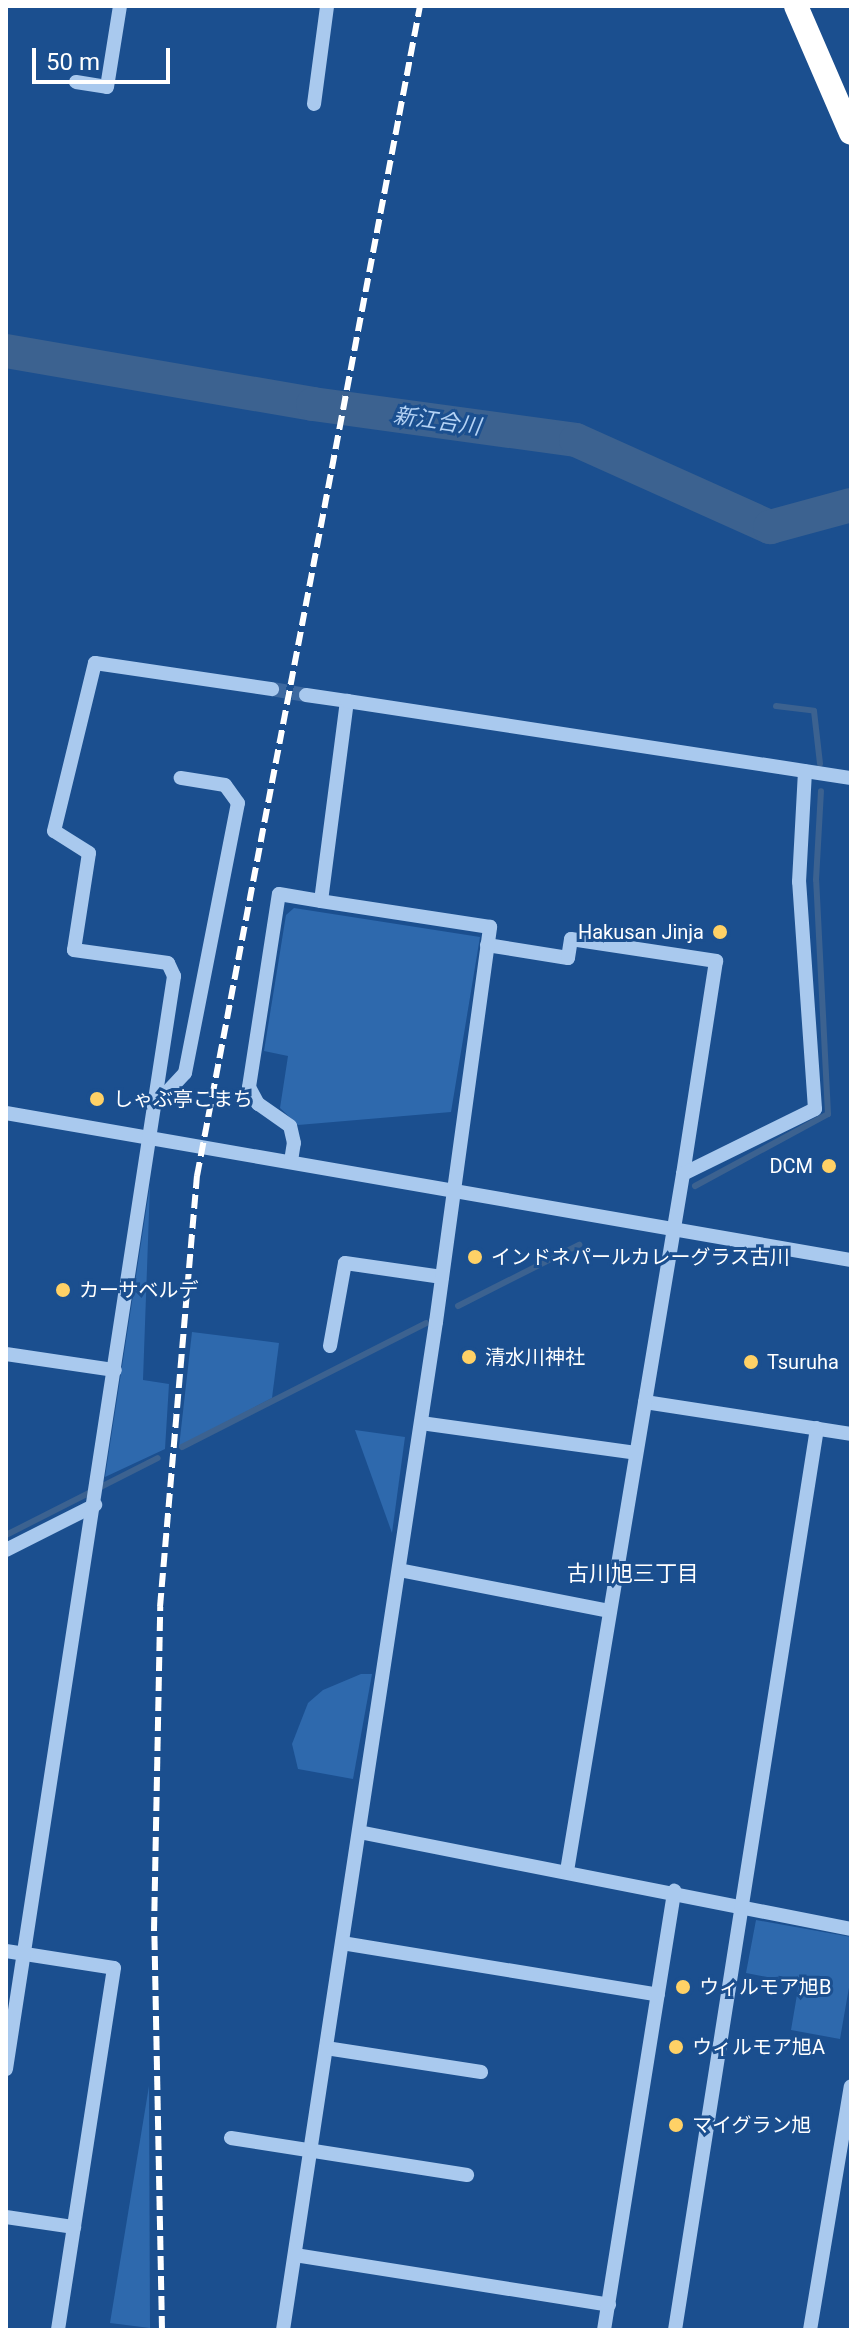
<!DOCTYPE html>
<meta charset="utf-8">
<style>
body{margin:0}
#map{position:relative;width:857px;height:2336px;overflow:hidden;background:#1b4f8f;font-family:Roboto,"Noto Sans JP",sans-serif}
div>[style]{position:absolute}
.green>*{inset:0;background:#2e69ad}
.stream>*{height:6px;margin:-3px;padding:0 3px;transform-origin:3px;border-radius:3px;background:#3c6290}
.river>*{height:34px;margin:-17px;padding:0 17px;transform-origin:17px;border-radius:17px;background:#3c6290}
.minor-tunnel>*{height:14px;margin-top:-7px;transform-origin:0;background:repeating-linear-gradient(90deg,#3d69a0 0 14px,transparent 0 21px)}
.minor>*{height:14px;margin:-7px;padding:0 7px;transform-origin:7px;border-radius:7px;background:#a9c9ee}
.highway>*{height:24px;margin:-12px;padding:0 12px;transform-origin:12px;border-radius:12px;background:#fff}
.rail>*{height:6px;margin-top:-3px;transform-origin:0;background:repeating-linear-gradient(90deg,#fff 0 14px,transparent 0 20px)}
.dots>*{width:22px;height:22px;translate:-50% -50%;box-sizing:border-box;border:4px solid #1b4f8f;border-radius:50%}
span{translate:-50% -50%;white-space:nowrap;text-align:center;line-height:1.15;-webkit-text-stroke:6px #1b4f8f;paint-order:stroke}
.poi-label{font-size:20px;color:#fff}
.right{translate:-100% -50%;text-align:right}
.left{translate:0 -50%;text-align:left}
.water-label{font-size:22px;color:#b5d3f5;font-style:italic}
.neighbourhood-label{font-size:22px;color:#fff}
.frame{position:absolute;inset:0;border:8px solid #fff;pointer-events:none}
.scale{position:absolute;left:32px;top:48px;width:138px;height:36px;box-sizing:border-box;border:4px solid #fff;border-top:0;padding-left:10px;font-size:24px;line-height:28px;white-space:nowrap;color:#fff;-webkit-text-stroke:6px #1b4f8f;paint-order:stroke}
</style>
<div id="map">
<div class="green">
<div style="clip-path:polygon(294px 908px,480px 937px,451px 1112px,298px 1125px,280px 1108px,288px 1056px,264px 1051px,286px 915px)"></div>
<div style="clip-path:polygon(150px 1185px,143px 1380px,169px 1384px,165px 1449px,105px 1477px)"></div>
<div style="clip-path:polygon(192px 1332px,279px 1343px,272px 1398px,179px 1447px)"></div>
<div style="clip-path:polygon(355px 1430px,405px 1437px,392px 1533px)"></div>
<div style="clip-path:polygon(361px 1674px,372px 1674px,353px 1779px,298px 1769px,292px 1744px,308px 1703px,323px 1690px)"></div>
<div style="clip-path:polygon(756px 1920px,851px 1937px,851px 1976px,840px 2039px,791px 2030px,799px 1983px,746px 1973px)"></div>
<div style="clip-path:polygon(149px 2086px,150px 2328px,110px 2323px)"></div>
</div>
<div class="stream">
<div style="left:776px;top:706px;width:38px;rotate:7deg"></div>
<div style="left:814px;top:711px;width:53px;rotate:83.5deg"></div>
<div style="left:695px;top:1186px;width:151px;rotate:-28.4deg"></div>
<div style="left:828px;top:1114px;width:234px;rotate:-92.9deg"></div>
<div style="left:816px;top:880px;width:89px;rotate:-86.8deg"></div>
<div style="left:458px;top:1306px;width:136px;rotate:-26.8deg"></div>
<div style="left:182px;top:1447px;width:274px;rotate:-26.9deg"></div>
<div style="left:6px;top:1535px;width:170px;rotate:-26.9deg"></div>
</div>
<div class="river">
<div style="left:6px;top:351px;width:312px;rotate:9.8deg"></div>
<div style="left:313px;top:404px;width:265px;rotate:7.8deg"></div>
<div style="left:576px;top:440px;width:213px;rotate:24.2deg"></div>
<div style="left:770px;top:527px;width:84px;rotate:-15.2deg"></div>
</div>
<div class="minor-tunnel">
<div style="left:272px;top:689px;width:35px;rotate:10deg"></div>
</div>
<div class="minor">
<div style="left:76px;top:82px;width:31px;rotate:9deg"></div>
<div style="left:107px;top:87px;width:82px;rotate:-80.9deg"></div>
<div style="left:314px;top:104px;width:99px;rotate:-82.4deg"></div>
<div style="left:306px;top:695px;width:41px;rotate:8.3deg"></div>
<div style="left:487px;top:945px;width:82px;rotate:9.1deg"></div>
<div style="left:568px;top:958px;width:19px;rotate:-81deg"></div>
<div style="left:571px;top:939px;width:147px;rotate:8.6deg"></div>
<div style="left:716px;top:961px;width:216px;rotate:98.8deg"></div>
<div style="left:157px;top:1103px;width:41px;rotate:-47deg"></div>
<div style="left:185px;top:1073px;width:275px;rotate:-78.9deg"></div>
<div style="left:238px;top:803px;width:22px;rotate:-126deg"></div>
<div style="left:225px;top:785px;width:45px;rotate:-171deg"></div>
<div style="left:6px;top:1113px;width:858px;rotate:9.87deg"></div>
<div style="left:291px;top:1161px;width:18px;rotate:-81deg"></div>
<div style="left:294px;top:1143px;width:17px;rotate:-103deg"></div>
<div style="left:290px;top:1126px;width:39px;rotate:-145deg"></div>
<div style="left:258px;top:1104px;width:19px;rotate:-118deg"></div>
<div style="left:249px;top:1087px;width:195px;rotate:-81.2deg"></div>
<div style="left:279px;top:894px;width:43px;rotate:9.5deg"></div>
<div style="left:321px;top:901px;width:202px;rotate:-82.6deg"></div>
<div style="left:347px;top:701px;width:510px;rotate:8.69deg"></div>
<div style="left:330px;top:1346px;width:84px;rotate:-79.8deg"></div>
<div style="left:345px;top:1263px;width:98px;rotate:8.2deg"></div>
<div style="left:6px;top:1354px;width:110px;rotate:8.4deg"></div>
<div style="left:645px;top:1402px;width:208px;rotate:8.8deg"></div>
<div style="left:421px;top:1423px;width:217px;rotate:7.9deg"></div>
<div style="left:6px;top:1550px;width:100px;rotate:-26.8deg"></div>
<div style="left:399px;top:1570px;width:215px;rotate:11deg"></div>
<div style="left:359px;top:1832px;width:501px;rotate:11.15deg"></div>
<div style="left:567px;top:1871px;width:707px;rotate:-80.55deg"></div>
<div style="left:683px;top:1174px;width:147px;rotate:-26.2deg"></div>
<div style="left:815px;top:1109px;width:228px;rotate:-94deg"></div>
<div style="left:799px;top:882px;width:111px;rotate:-86.9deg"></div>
<div style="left:342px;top:1943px;width:320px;rotate:9.3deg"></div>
<div style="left:6px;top:1951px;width:109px;rotate:8.9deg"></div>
<div style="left:114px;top:1968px;width:366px;rotate:98.8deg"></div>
<div style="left:326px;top:2048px;width:157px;rotate:8.8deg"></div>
<div style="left:6px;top:2069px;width:1106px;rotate:-81.26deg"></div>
<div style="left:174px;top:976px;width:14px;rotate:-115deg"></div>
<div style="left:168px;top:963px;width:95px;rotate:-172.1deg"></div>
<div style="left:74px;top:950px;width:98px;rotate:-81.2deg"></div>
<div style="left:89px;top:853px;width:41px;rotate:-147.8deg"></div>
<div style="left:54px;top:831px;width:173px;rotate:-76.3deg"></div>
<div style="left:95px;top:663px;width:179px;rotate:8.4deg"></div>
<div style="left:231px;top:2138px;width:239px;rotate:8.9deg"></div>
<div style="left:6px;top:2217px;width:69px;rotate:8.4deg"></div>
<div style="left:295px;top:2255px;width:318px;rotate:9deg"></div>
<div style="left:283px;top:2330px;width:1020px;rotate:-81.37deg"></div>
<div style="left:436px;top:1322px;width:399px;rotate:-82.2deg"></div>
<div style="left:490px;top:927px;width:171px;rotate:-171.3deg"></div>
<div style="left:604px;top:2330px;width:445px;rotate:-80.9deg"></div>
<div style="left:675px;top:2330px;width:913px;rotate:-81.05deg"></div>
<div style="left:810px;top:2330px;width:247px;rotate:-80.5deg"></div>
</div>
<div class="highway">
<div style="left:796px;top:6px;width:138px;rotate:66.6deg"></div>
</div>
<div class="rail">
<div style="left:162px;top:2330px;width:399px;rotate:-91.1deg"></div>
<div style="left:154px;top:1931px;width:324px;rotate:-88.9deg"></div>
<div style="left:160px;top:1607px;width:433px;rotate:-85.1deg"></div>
<div style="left:197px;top:1176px;width:1191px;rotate:-79.21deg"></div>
</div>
<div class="dots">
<div style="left:720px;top:932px;background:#ffd166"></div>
<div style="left:97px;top:1099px;background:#ffd166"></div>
<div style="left:829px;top:1166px;background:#ffd166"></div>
<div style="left:475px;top:1257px;background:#ffd166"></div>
<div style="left:63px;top:1290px;background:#ffd166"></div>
<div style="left:469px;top:1357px;background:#ffd166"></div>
<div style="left:751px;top:1362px;background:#ffd166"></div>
<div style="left:683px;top:1987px;background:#ffd166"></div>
<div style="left:676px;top:2047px;background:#ffd166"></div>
<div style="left:676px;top:2125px;background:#ffd166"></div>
</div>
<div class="poi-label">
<span class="right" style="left:704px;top:932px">Hakusan Jinja</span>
<span class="left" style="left:113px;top:1099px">しゃぶ亭こまち</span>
<span class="right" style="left:813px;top:1166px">DCM</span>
<span class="left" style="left:491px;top:1257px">インドネパールカレーグラス古川</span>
<span class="left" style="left:79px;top:1290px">カーサベルデ</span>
<span class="left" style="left:485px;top:1357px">清水川神社</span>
<span class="left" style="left:767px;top:1362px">Tsuruha</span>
<span class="left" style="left:699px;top:1987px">ウィルモア旭B</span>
<span class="left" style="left:692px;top:2047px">ウィルモア旭A</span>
<span class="left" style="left:692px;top:2125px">マイグラン旭</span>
</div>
<div class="water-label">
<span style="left:437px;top:421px;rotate:8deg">新江合川</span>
</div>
<div class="neighbourhood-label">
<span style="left:633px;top:1574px">古川旭三丁目</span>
</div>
<div class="frame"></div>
<div class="scale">50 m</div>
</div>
